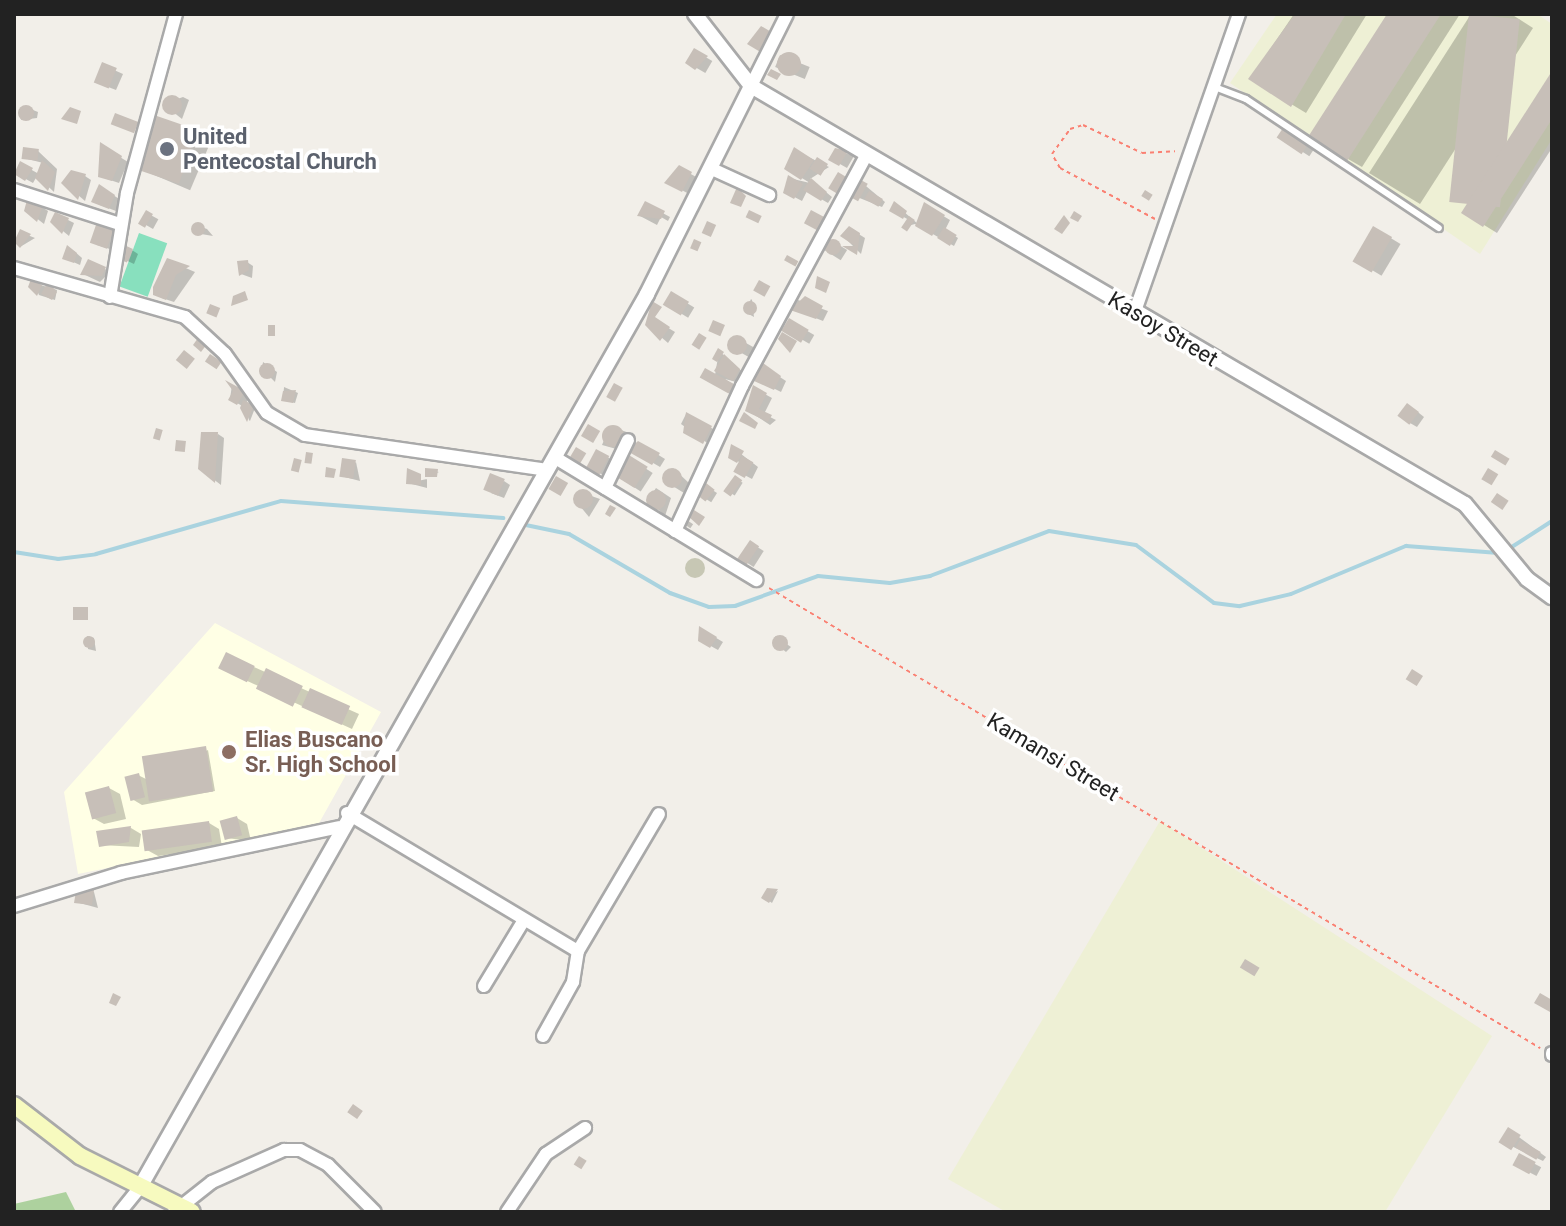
<!DOCTYPE html>
<style>
body{margin:0}
#map{position:relative;width:1566px;height:1226px;overflow:hidden;background:#f2efe9;font-family:Roboto,sans-serif}
div>[style]{position:absolute}
.education>*{inset:0;background:#ffffe5}
.construction>*{inset:0;background:#c7c7b4}
.round{border-radius:50%}
.farmland>*{inset:0;background:#eef0d5}
.forest>*{inset:0;background:#add19e}
.pitch>*{inset:0;background:#88e0be;transform-origin:0 0}
.shadow>*{inset:0;background:#0003;transform-origin:0 0}
.stream>*{height:4px;margin:-2px;padding:0 2px;transform-origin:2px;border-radius:2px;background:#aad3df}
.building>*{inset:0;background:#c7bfb8;transform-origin:0 0}
.path>*{height:2px;margin-top:-1px;transform-origin:0;background:repeating-linear-gradient(90deg,#fa8072 0 4px,transparent 0 8px)}
.roads{filter:drop-shadow(2px 0 #a9a9a9) drop-shadow(-2px 0 #a9a9a9) drop-shadow(0 2px #a9a9a9) drop-shadow(0 -2px #a9a9a9)}
.service>*{height:6px;margin:-3px;padding:0 3px;transform-origin:3px;border-radius:3px;background:#fff}
.minor>*{height:12px;margin:-6px;padding:0 6px;transform-origin:6px;border-radius:6px;background:#fff}
.tertiary>*{height:14px;margin:-7px;padding:0 7px;transform-origin:7px;border-radius:7px;background:#fff}
.secondary>*{height:16px;margin:-8px;padding:0 8px;transform-origin:8px;border-radius:8px;background:#f7fabf}
.dots>*{width:22px;height:22px;translate:-50% -50%;box-sizing:border-box;border:4px solid #fff;border-radius:50%}
span{translate:-50% -50%;white-space:nowrap;text-align:center;line-height:1.15;-webkit-text-stroke:7px #fff;paint-order:stroke}
.worship-label{font-size:22px;color:#5b616d;font-weight:700}
.left{translate:0 -50%;text-align:left}
.street-label{font-size:22px;color:#222}
.education-label{font-size:22px;color:#785e54;font-weight:700}
.frame{position:absolute;inset:0;border:16px solid #222;pointer-events:none}
</style>
<div id="map">
<div class="education">
<div style="clip-path:polygon(215px 623px,381px 712px,318px 825px,78px 874px,64px 792px)"></div>
</div>
<div class="construction">
<div class="round" style="left:685px;top:558px;width:20px;height:20px"></div>
</div>
<div class="farmland">
<div style="clip-path:polygon(1277px 14px,1537px 14px,1552px 24px,1552px 139px,1480px 254px,1230px 83px)"></div>
<div style="clip-path:polygon(1160px 821px,1492px 1036px,1385px 1212px,1006px 1212px,948px 1179px)"></div>
</div>
<div class="forest">
<div style="clip-path:polygon(66px 1192px,76px 1212px,14px 1212px,14px 1204px)"></div>
</div>
<div class="pitch">
<div style="left:139px;top:233px;width:30px;height:57px;rotate:20deg"></div>
</div>
<div class="shadow">
<div style="clip-path:polygon(1294px 14px,1367px 14px,1306px 113px,1250px 79px)"></div>
<div style="clip-path:polygon(1389px 14px,1460px 14px,1362px 167px,1348px 159px)"></div>
<div style="clip-path:polygon(1471px 14px,1511px 14px,1533px 28px,1420px 204px,1369px 173px)"></div>
<div style="left:695px;top:51px;width:20px;height:14px;rotate:30deg"></div>
<div style="left:780px;top:55px;width:32px;height:13px;rotate:22deg"></div>
<div style="clip-path:polygon(103px 65px,123px 74px,116px 90px,103px 85px)"></div>
<div style="clip-path:polygon(1552px 75px,1552px 148px,1497px 233px,1463px 212px)"></div>
<div style="clip-path:polygon(183px 97px,189px 100px,182px 119px,163px 104px)"></div>
<div style="clip-path:polygon(23px 106px,38px 112px,37px 118px,21px 120px)"></div>
<div style="left:156px;top:117px;width:60px;height:54px;rotate:23deg"></div>
<div style="left:1286px;top:128px;width:35px;height:11px;rotate:33deg"></div>
<div style="clip-path:polygon(102px 146px,128px 162px,119px 183px,107px 179px)"></div>
<div style="clip-path:polygon(794px 150px,829px 167px,810px 179px,832px 197px,828px 203px,807px 191px,802px 201px,785px 192px,789px 178px,810px 183px,787px 169px)"></div>
<div style="clip-path:polygon(836px 150px,854px 156px,847px 168px,831px 159px)"></div>
<div style="clip-path:polygon(38px 151px,57px 169px,54px 192px,37px 176px,33px 183px,15px 173px,21px 164px,39px 174px,43px 163px,24px 158px)"></div>
<div style="clip-path:polygon(680px 168px,698px 178px,689px 194px,667px 182px)"></div>
<div style="clip-path:polygon(85px 176px,91px 180px,85px 201px,64px 183px)"></div>
<div style="clip-path:polygon(860px 181px,885px 202px,882px 207px,852px 195px)"></div>
<div style="clip-path:polygon(100px 187px,121px 200px,116px 211px,100px 205px)"></div>
<div style="clip-path:polygon(646px 204px,670px 217px,668px 221px,661px 217px,657px 225px,640px 216px)"></div>
<div style="clip-path:polygon(895px 204px,918px 224px,925px 205px,950px 220px,945px 230px,958px 238px,954px 246px,915px 224px,904px 227px,909px 220px,891px 210px)"></div>
<div style="clip-path:polygon(42px 207px,48px 211px,44px 224px,26px 210px)"></div>
<div style="left:147px;top:213px;width:13px;height:11px;rotate:29deg"></div>
<div style="clip-path:polygon(68px 220px,74px 223px,69px 236px,52px 222px)"></div>
<div style="clip-path:polygon(193px 224px,207px 229px,213px 236px,195px 233px)"></div>
<div style="clip-path:polygon(849px 228px,865px 238px,861px 254px,843px 236px)"></div>
<div style="left:1374px;top:228px;width:31px;height:37px;rotate:31deg"></div>
<div style="clip-path:polygon(113px 230px,119px 233px,113px 250px,97px 245px)"></div>
<div style="clip-path:polygon(21px 232px,30px 236px,35px 238px,20px 247px)"></div>
<div style="left:831px;top:240px;width:19px;height:12px;rotate:32deg"></div>
<div style="clip-path:polygon(132px 250px,138px 254px,134px 264px,119px 257px)"></div>
<div style="clip-path:polygon(74px 251px,82px 258px,80px 265px,71px 261px)"></div>
<div style="clip-path:polygon(169px 261px,195px 272px,174px 302px,162px 298px)"></div>
<div style="clip-path:polygon(247px 262px,253px 266px,252px 278px,241px 274px)"></div>
<div style="clip-path:polygon(105px 269px,110px 272px,100px 282px,83px 274px)"></div>
<div style="clip-path:polygon(34px 283px,57px 290px,55px 300px,39px 295px)"></div>
<div style="left:672px;top:294px;width:26px;height:12px;rotate:31deg"></div>
<div style="clip-path:polygon(751px 299px,752px 300px,754px 317px,745px 312px)"></div>
<div style="clip-path:polygon(798px 300px,828px 311px,823px 321px,793px 309px)"></div>
<div style="clip-path:polygon(652px 318px,675px 332px,668px 343px,647px 325px)"></div>
<div style="left:790px;top:321px;width:28px;height:10px;rotate:30deg"></div>
<div style="left:737px;top:338px;width:21px;height:11px;rotate:29deg"></div>
<div style="clip-path:polygon(719px 351px,745px 374px,740px 383px,725px 379px,739px 389px,735px 396px,702px 377px,715px 375px)"></div>
<div style="clip-path:polygon(263px 362px,277px 372px,275px 382px,262px 369px)"></div>
<div style="clip-path:polygon(763px 366px,786px 381px,781px 392px,757px 380px)"></div>
<div style="clip-path:polygon(232px 385px,250px 396px,244px 407px,230px 399px)"></div>
<div style="clip-path:polygon(284px 387px,298px 393px,295px 403px,283px 400px)"></div>
<div style="clip-path:polygon(754px 388px,772px 398px,764px 414px,776px 420px,770px 425px,747px 410px)"></div>
<div style="clip-path:polygon(246px 404px,255px 408px,250px 421px,249px 420px)"></div>
<div style="clip-path:polygon(1414px 409px,1424px 417px,1417px 427px,1410px 423px)"></div>
<div style="clip-path:polygon(686px 414px,717px 431px,710px 445px,681px 424px)"></div>
<div style="clip-path:polygon(610px 426px,632px 434px,620px 450px,602px 445px)"></div>
<div style="clip-path:polygon(218px 434px,224px 438px,221px 485px,200px 469px)"></div>
<div style="clip-path:polygon(639px 443px,665px 459px,660px 467px,631px 450px)"></div>
<div style="clip-path:polygon(732px 447px,758px 467px,752px 479px,737px 471px,741px 463px,730px 457px)"></div>
<div style="left:597px;top:451px;width:20px;height:18px;rotate:30deg"></div>
<div style="left:625px;top:455px;width:33px;height:22px;rotate:33deg"></div>
<div style="clip-path:polygon(356px 462px,360px 481px,341px 476px)"></div>
<div style="clip-path:polygon(673px 468px,690px 484px,684px 493px,663px 480px)"></div>
<div style="clip-path:polygon(427px 470px,439px 472px,427px 477px,427px 488px,408px 483px,427px 479px)"></div>
<div style="left:735px;top:478px;width:9px;height:15px;rotate:32deg"></div>
<div style="clip-path:polygon(504px 481px,510px 485px,504px 498px,491px 493px)"></div>
<div style="left:706px;top:486px;width:13px;height:11px;rotate:32deg"></div>
<div style="clip-path:polygon(656px 488px,671px 498px,665px 516px,648px 500px)"></div>
<div style="clip-path:polygon(583px 493px,600px 499px,589px 517px,575px 500px)"></div>
<div style="left:684px;top:518px;width:11px;height:5px;rotate:34deg"></div>
<div style="left:751px;top:543px;width:15px;height:19px;rotate:32deg"></div>
<div style="clip-path:polygon(701px 629px,723px 642px,718px 650px,700px 640px)"></div>
<div style="clip-path:polygon(87px 636px,94px 638px,96px 651px,88px 649px)"></div>
<div style="clip-path:polygon(775px 636px,791px 647px,786px 652px,775px 643px)"></div>
<div style="clip-path:polygon(254px 667px,359px 714px,352px 729px,230px 673px)"></div>
<div style="clip-path:polygon(208px 750px,215px 791px,142px 805px,132px 799px,138px 775px,148px 780px)"></div>
<div style="clip-path:polygon(109px 788px,120px 794px,126px 819px,104px 824px,93px 818px)"></div>
<div style="clip-path:polygon(237px 818px,247px 824px,251px 841px,226px 838px)"></div>
<div style="clip-path:polygon(209px 823px,219px 829px,222px 847px,158px 856px,147px 850px)"></div>
<div style="clip-path:polygon(131px 828px,141px 834px,139px 847px,100px 845px,99px 833px)"></div>
<div style="clip-path:polygon(778px 891px,772px 903px,765px 898px)"></div>
<div style="clip-path:polygon(94px 892px,98px 908px,76px 902px,77px 893px)"></div>
<div style="clip-path:polygon(1508px 1129px,1546px 1157px,1543px 1161px,1501px 1141px)"></div>
<div style="left:1520px;top:1156px;width:24px;height:10px;rotate:28deg"></div>
</div>
<div class="stream">
<div style="left:521px;top:524px;width:49px;rotate:11.8deg"></div>
<div style="left:569px;top:534px;width:117px;rotate:30.3deg"></div>
<div style="left:670px;top:593px;width:41px;rotate:19.7deg"></div>
<div style="left:709px;top:607px;width:26px;rotate:-2deg"></div>
<div style="left:735px;top:606px;width:88px;rotate:-19.9deg"></div>
<div style="left:818px;top:576px;width:72px;rotate:5.6deg"></div>
<div style="left:890px;top:583px;width:41px;rotate:-9.9deg"></div>
<div style="left:930px;top:576px;width:127px;rotate:-20.7deg"></div>
<div style="left:1049px;top:531px;width:88px;rotate:9.1deg"></div>
<div style="left:1136px;top:545px;width:97px;rotate:36.6deg"></div>
<div style="left:1214px;top:603px;width:26px;rotate:7deg"></div>
<div style="left:1240px;top:606px;width:52px;rotate:-13.2deg"></div>
<div style="left:1291px;top:594px;width:125px;rotate:-22.7deg"></div>
<div style="left:1406px;top:546px;width:93px;rotate:4.3deg"></div>
<div style="left:1507px;top:550px;width:54px;rotate:-32.8deg"></div>
<div style="left:14px;top:552px;width:45px;rotate:9deg"></div>
<div style="left:58px;top:559px;width:38px;rotate:-7deg"></div>
<div style="left:96px;top:554px;width:192px;rotate:-16deg"></div>
<div style="left:281px;top:501px;width:223px;rotate:4.4deg"></div>
</div>
<div class="building">
<div style="clip-path:polygon(1295px 14px,1346px 14px,1291px 107px,1248px 79px)"></div>
<div style="clip-path:polygon(1387px 14px,1441px 14px,1347px 161px,1308px 137px)"></div>
<div style="left:1469px;top:14px;width:51px;height:189px;rotate:6deg"></div>
<div style="clip-path:polygon(761px 26px,773px 33px,762px 53px,747px 44px)"></div>
<div style="clip-path:polygon(694px 48px,708px 56px,695px 70px,685px 63px)"></div>
<div class="round" style="left:777px;top:52px;width:24px;height:24px"></div>
<div style="left:102px;top:62px;width:16px;height:22px;rotate:22deg"></div>
<div style="clip-path:polygon(771px 69px,781px 74px,777px 80px,767px 75px)"></div>
<div style="clip-path:polygon(1552px 71px,1552px 119px,1483px 227px,1461px 213px)"></div>
<div class="round" style="left:162px;top:95px;width:20px;height:20px"></div>
<div class="round" style="left:18px;top:105px;width:16px;height:16px"></div>
<div style="clip-path:polygon(70px 107px,81px 111px,77px 124px,61px 119px)"></div>
<div style="left:115px;top:113px;width:25px;height:12px;rotate:21deg"></div>
<div style="left:154px;top:115px;width:46px;height:57px;rotate:19deg"></div>
<div style="left:1285px;top:125px;width:30px;height:15px;rotate:34deg"></div>
<div style="clip-path:polygon(100px 142px,122px 156px,112px 181px,98px 177px)"></div>
<div style="left:23px;top:147px;width:16px;height:12px;rotate:7deg"></div>
<div style="clip-path:polygon(794px 147px,814px 160px,801px 180px,784px 169px)"></div>
<div style="clip-path:polygon(835px 148px,848px 151px,839px 166px,828px 160px)"></div>
<div style="left:817px;top:157px;width:13px;height:14px;rotate:32deg"></div>
<div style="clip-path:polygon(42px 160px,55px 172px,48px 191px,35px 178px)"></div>
<div style="clip-path:polygon(20px 161px,33px 168px,25px 181px,14px 174px)"></div>
<div style="clip-path:polygon(679px 165px,692px 172px,682px 192px,664px 183px)"></div>
<div style="clip-path:polygon(71px 170px,86px 174px,78px 200px,61px 183px)"></div>
<div style="left:838px;top:172px;width:12px;height:19px;rotate:31deg"></div>
<div style="clip-path:polygon(788px 175px,803px 184px,794px 199px,783px 193px)"></div>
<div style="clip-path:polygon(811px 178px,827px 192px,821px 201px,803px 190px)"></div>
<div style="left:859px;top:179px;width:10px;height:20px;rotate:29deg"></div>
<div style="clip-path:polygon(99px 184px,115px 195px,109px 209px,91px 202px)"></div>
<div style="clip-path:polygon(737px 187px,746px 196px,741px 207px,730px 203px)"></div>
<div style="left:1145px;top:190px;width:9px;height:7px;rotate:32deg"></div>
<div style="left:869px;top:191px;width:16px;height:9px;rotate:30deg"></div>
<div style="clip-path:polygon(27px 200px,43px 205px,37px 222px,24px 211px)"></div>
<div style="clip-path:polygon(645px 201px,665px 211px,661px 219px,637px 216px)"></div>
<div style="clip-path:polygon(894px 201px,907px 211px,903px 219px,889px 211px)"></div>
<div style="clip-path:polygon(924px 202px,945px 215px,932px 236px,915px 226px)"></div>
<div style="left:146px;top:210px;width:8px;height:16px;rotate:30deg"></div>
<div style="left:749px;top:210px;width:14px;height:8px;rotate:25deg"></div>
<div style="left:811px;top:210px;width:17px;height:15px;rotate:28deg"></div>
<div style="clip-path:polygon(1074px 211px,1082px 216px,1078px 222px,1070px 218px)"></div>
<div style="clip-path:polygon(55px 212px,69px 218px,62px 234px,50px 222px)"></div>
<div style="clip-path:polygon(1064px 215px,1070px 223px,1062px 234px,1054px 229px)"></div>
<div style="left:909px;top:216px;width:7px;height:14px;rotate:34deg"></div>
<div style="left:707px;top:221px;width:10px;height:13px;rotate:24deg"></div>
<div style="left:97px;top:222px;width:18px;height:22px;rotate:19deg"></div>
<div class="round" style="left:191px;top:222px;width:14px;height:14px"></div>
<div style="clip-path:polygon(849px 226px,860px 233px,857px 255px,842px 246px,855px 246px,840px 236px)"></div>
<div style="left:1373px;top:226px;width:22px;height:41px;rotate:30deg"></div>
<div style="left:944px;top:227px;width:15px;height:13px;rotate:32deg"></div>
<div style="clip-path:polygon(20px 229px,31px 234px,20px 248px,14px 242px)"></div>
<div class="round" style="left:825px;top:239px;width:16px;height:16px"></div>
<div style="left:694px;top:239px;width:8px;height:10px;rotate:23deg"></div>
<div style="left:122px;top:244px;width:12px;height:15px;rotate:24deg"></div>
<div style="clip-path:polygon(67px 245px,77px 253px,74px 263px,62px 259px)"></div>
<div style="left:787px;top:255px;width:13px;height:6px;rotate:29deg"></div>
<div style="clip-path:polygon(167px 258px,190px 266px,176px 275px,166px 300px,153px 295px,153px 287px)"></div>
<div style="clip-path:polygon(88px 259px,106px 267px,102px 276px,80px 275px)"></div>
<div style="clip-path:polygon(248px 260px,249px 270px,239px 276px,237px 261px)"></div>
<div style="clip-path:polygon(817px 276px,830px 282px,826px 293px,815px 288px)"></div>
<div style="clip-path:polygon(31px 279px,42px 285px,37px 296px,28px 287px)"></div>
<div style="left:759px;top:280px;width:13px;height:12px;rotate:29deg"></div>
<div style="clip-path:polygon(48px 282px,57px 292px,52px 300px,41px 294px)"></div>
<div style="clip-path:polygon(245px 291px,248px 300px,231px 306px,233px 296px)"></div>
<div style="left:671px;top:291px;width:21px;height:16px;rotate:31deg"></div>
<div style="clip-path:polygon(805px 296px,823px 306px,816px 319px,790px 310px)"></div>
<div class="round" style="left:743px;top:301px;width:14px;height:14px"></div>
<div style="clip-path:polygon(652px 301px,662px 307px,655px 317px,670px 327px,660px 341px,645px 325px)"></div>
<div style="left:210px;top:304px;width:11px;height:10px;rotate:22deg"></div>
<div style="left:789px;top:318px;width:23px;height:15px;rotate:31deg"></div>
<div style="left:713px;top:320px;width:13px;height:12px;rotate:23deg"></div>
<div style="left:268px;top:325px;width:7px;height:11px"></div>
<div style="clip-path:polygon(782px 332px,797px 341px,790px 353px,778px 339px)"></div>
<div style="left:699px;top:333px;width:9px;height:14px;rotate:32deg"></div>
<div class="round" style="left:727px;top:335px;width:20px;height:20px"></div>
<div style="clip-path:polygon(198px 338px,207px 344px,201px 352px,193px 345px)"></div>
<div style="clip-path:polygon(718px 348px,724px 352px,717px 362px,712px 359px)"></div>
<div style="left:184px;top:350px;width:14px;height:13px;rotate:39deg"></div>
<div style="left:210px;top:354px;width:14px;height:9px;rotate:34deg"></div>
<div style="clip-path:polygon(724px 354px,740px 369px,733px 381px,714px 371px)"></div>
<div style="clip-path:polygon(763px 363px,781px 376px,774px 390px,754px 381px)"></div>
<div class="round" style="left:259px;top:363px;width:16px;height:16px"></div>
<div style="left:705px;top:368px;width:33px;height:11px;rotate:29deg"></div>
<div style="clip-path:polygon(225px 380px,245px 391px,237px 405px,228px 400px,233px 391px)"></div>
<div style="left:614px;top:383px;width:10px;height:16px;rotate:29deg"></div>
<div style="clip-path:polygon(753px 385px,767px 393px,759px 409px,772px 415px,768px 422px,745px 411px)"></div>
<div style="clip-path:polygon(296px 390px,293px 403px,281px 401px,283px 391px)"></div>
<div style="clip-path:polygon(243px 400px,254px 405px,247px 422px,240px 408px)"></div>
<div style="left:1407px;top:403px;width:15px;height:16px;rotate:37deg"></div>
<div style="clip-path:polygon(686px 412px,712px 426px,703px 444px,683px 433px)"></div>
<div style="clip-path:polygon(744px 412px,758px 423px,755px 429px,739px 421px)"></div>
<div style="left:588px;top:424px;width:14px;height:14px;rotate:30deg"></div>
<div class="round" style="left:602px;top:425px;width:22px;height:22px"></div>
<div style="left:156px;top:428px;width:7px;height:11px;rotate:16deg"></div>
<div style="clip-path:polygon(201px 432px,218px 432px,215px 483px,198px 469px)"></div>
<div style="left:176px;top:440px;width:10px;height:11px;rotate:6deg"></div>
<div style="clip-path:polygon(638px 441px,660px 453px,652px 465px,627px 451px)"></div>
<div style="clip-path:polygon(731px 444px,744px 451px,737px 463px,728px 458px)"></div>
<div style="left:576px;top:447px;width:12px;height:13px;rotate:31deg"></div>
<div style="left:596px;top:449px;width:15px;height:22px;rotate:28deg"></div>
<div style="left:1495px;top:450px;width:17px;height:8px;rotate:31deg"></div>
<div style="left:306px;top:452px;width:7px;height:11px;rotate:8deg"></div>
<div style="left:624px;top:452px;width:28px;height:25px;rotate:32deg"></div>
<div style="left:742px;top:456px;width:13px;height:18px;rotate:29deg"></div>
<div style="left:294px;top:458px;width:8px;height:13px;rotate:14deg"></div>
<div style="left:342px;top:458px;width:14px;height:19px;rotate:8deg"></div>
<div style="clip-path:polygon(326px 467px,336px 469px,334px 478px,325px 477px)"></div>
<div class="round" style="left:662px;top:468px;width:20px;height:20px"></div>
<div style="clip-path:polygon(407px 468px,421px 474px,421px 485px,406px 484px)"></div>
<div style="clip-path:polygon(425px 468px,438px 469px,437px 477px,425px 477px)"></div>
<div style="left:1488px;top:468px;width:12px;height:13px;rotate:31deg"></div>
<div style="left:490px;top:473px;width:16px;height:18px;rotate:22deg"></div>
<div style="left:735px;top:475px;width:9px;height:20px;rotate:36deg"></div>
<div style="left:556px;top:476px;width:14px;height:15px;rotate:30deg"></div>
<div style="left:706px;top:483px;width:11px;height:15px;rotate:38deg"></div>
<div class="round" style="left:573px;top:489px;width:20px;height:20px"></div>
<div class="round" style="left:646px;top:490px;width:20px;height:20px"></div>
<div style="left:1497px;top:493px;width:14px;height:11px;rotate:34deg"></div>
<div style="clip-path:polygon(610px 505px,616px 508px,610px 517px,605px 514px)"></div>
<div style="clip-path:polygon(694px 510px,705px 517px,699px 526px,689px 517px)"></div>
<div style="left:750px;top:540px;width:11px;height:23px;rotate:34deg"></div>
<div style="left:73px;top:607px;width:15px;height:13px"></div>
<div style="clip-path:polygon(699px 626px,717px 637px,710px 648px,698px 641px)"></div>
<div class="round" style="left:772px;top:635px;width:16px;height:16px"></div>
<div class="round" style="left:83px;top:636px;width:12px;height:12px"></div>
<div style="left:226px;top:652px;width:32px;height:18px;rotate:26deg"></div>
<div style="left:266px;top:668px;width:41px;height:23px;rotate:26deg"></div>
<div style="left:1412px;top:669px;width:13px;height:12px;rotate:32deg"></div>
<div style="left:310px;top:688px;width:44px;height:21px;rotate:24deg"></div>
<div style="left:206px;top:746px;width:46px;height:65px;rotate:81deg"></div>
<div style="left:389px;top:761px;width:10px;height:10px;rotate:29deg"></div>
<div style="left:139px;top:773px;width:25px;height:15px;rotate:76deg"></div>
<div style="left:109px;top:786px;width:28px;height:25px;rotate:75deg"></div>
<div style="left:237px;top:816px;width:20px;height:18px;rotate:75deg"></div>
<div style="left:209px;top:821px;width:21px;height:68px;rotate:82deg"></div>
<div style="clip-path:polygon(131px 826px,129px 842px,99px 847px,96px 831px)"></div>
<div style="clip-path:polygon(767px 888px,778px 889px,769px 903px,761px 898px)"></div>
<div style="clip-path:polygon(94px 890px,92px 905px,74px 903px,76px 891px)"></div>
<div style="left:1245px;top:959px;width:17px;height:10px;rotate:31deg"></div>
<div style="clip-path:polygon(113px 993px,121px 997px,116px 1006px,109px 1003px)"></div>
<div style="clip-path:polygon(1540px 993px,1552px 1000px,1550px 1012px,1534px 1003px)"></div>
<div style="left:353px;top:1104px;width:12px;height:10px;rotate:35deg"></div>
<div style="left:1508px;top:1127px;width:15px;height:18px;rotate:32deg"></div>
<div style="left:1520px;top:1140px;width:24px;height:9px;rotate:30deg"></div>
<div style="left:1519px;top:1153px;width:19px;height:14px;rotate:28deg"></div>
<div style="left:579px;top:1156px;width:9px;height:10px;rotate:32deg"></div>
</div>
<div class="path">
<div style="left:1155px;top:219px;width:108px;rotate:-151.8deg"></div>
<div style="left:1060px;top:168px;width:16px;rotate:-120deg"></div>
<div style="left:1052px;top:154px;width:31px;rotate:-54deg"></div>
<div style="left:1070px;top:129px;width:14px;rotate:-17deg"></div>
<div style="left:1083px;top:125px;width:65px;rotate:25.4deg"></div>
<div style="left:1142px;top:153px;width:33px;rotate:-3deg"></div>
<div style="left:769px;top:588px;width:898px;rotate:30.82deg"></div>
</div>
<div class="roads">
<div class="service">
<div style="left:1212px;top:86px;width:36px;rotate:21deg"></div>
<div style="left:1246px;top:99px;width:232px;rotate:33.8deg"></div>
</div>
<div class="minor">
<div style="left:751px;top:86px;width:80px;rotate:-63.4deg"></div>
<div style="left:712px;top:169px;width:63px;rotate:24.5deg"></div>
<div style="left:14px;top:190px;width:111px;rotate:17.8deg"></div>
<div style="left:14px;top:268px;width:178px;rotate:16deg"></div>
<div style="left:185px;top:317px;width:54px;rotate:42.8deg"></div>
<div style="left:225px;top:354px;width:72px;rotate:54.6deg"></div>
<div style="left:267px;top:413px;width:44px;rotate:30.1deg"></div>
<div style="left:305px;top:435px;width:239px;rotate:8.2deg"></div>
<div style="left:110px;top:297px;width:105px;rotate:-80.7deg"></div>
<div style="left:127px;top:193px;width:186px;rotate:-74.7deg"></div>
<div style="left:1135px;top:311px;width:315px;rotate:-70.7deg"></div>
<div style="left:554px;top:457px;width:237px;rotate:31.3deg"></div>
<div style="left:605px;top:488px;width:53px;rotate:-64.4deg"></div>
<div style="left:675px;top:531px;width:160px;rotate:-65.2deg"></div>
<div style="left:742px;top:386px;width:264px;rotate:-61.7deg"></div>
<div style="left:347px;top:813px;width:269px;rotate:30.9deg"></div>
<div style="left:14px;top:906px;width:112px;rotate:-17.1deg"></div>
<div style="left:121px;top:873px;width:223px;rotate:-11.9deg"></div>
<div style="left:484px;top:986px;width:77px;rotate:-58.8deg"></div>
<div style="left:543px;top:1036px;width:62px;rotate:-60.9deg"></div>
<div style="left:573px;top:982px;width:31px;rotate:-81deg"></div>
<div style="left:578px;top:951px;width:159px;rotate:-59.4deg"></div>
<div style="left:1552px;top:1053px;width:2px;rotate:90deg"></div>
<div style="left:120px;top:1212px;width:32px;rotate:-51deg"></div>
<div style="left:174px;top:1212px;width:48px;rotate:-38.3deg"></div>
<div style="left:212px;top:1182px;width:79px;rotate:-24deg"></div>
<div style="left:284px;top:1150px;width:16px"></div>
<div style="left:300px;top:1150px;width:32px;rotate:28deg"></div>
<div style="left:328px;top:1165px;width:66px;rotate:45deg"></div>
<div style="left:507px;top:1212px;width:70px;rotate:-56.1deg"></div>
<div style="left:546px;top:1154px;width:47px;rotate:-33.7deg"></div>
</div>
<div class="tertiary">
<div style="left:695px;top:14px;width:91px;rotate:52.1deg"></div>
<div style="left:751px;top:86px;width:827px;rotate:30.35deg"></div>
<div style="left:1465px;top:504px;width:97px;rotate:50.4deg"></div>
<div style="left:1527px;top:579px;width:31px;rotate:36deg"></div>
<div style="left:140px;top:1187px;width:1027px;rotate:-60.41deg"></div>
<div style="left:647px;top:294px;width:233px;rotate:-63.4deg"></div>
</div>
<div class="secondary">
<div style="left:14px;top:1105px;width:83px;rotate:37.7deg"></div>
<div style="left:80px;top:1156px;width:125px;rotate:26.6deg"></div>
</div>
</div>
<div class="dots">
<div style="left:167px;top:149px;background:#6b7280"></div>
<div style="left:229px;top:752px;background:#8d6e63"></div>
</div>
<div class="worship-label">
<span class="left" style="left:183px;top:149px">United<br>Pentecostal Church</span>
</div>
<div class="street-label">
<span style="left:1163px;top:329px;rotate:31deg">Kasoy Street</span>
<span style="left:1053px;top:757px;rotate:31deg">Kamansi Street</span>
</div>
<div class="education-label">
<span class="left" style="left:245px;top:752px">Elias Buscano<br>Sr. High School</span>
</div>
<div class="frame"></div>
</div>
